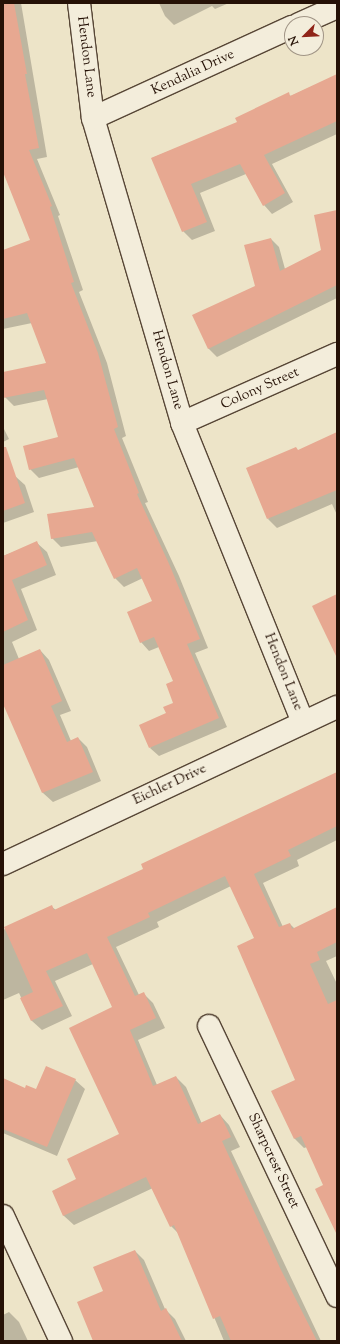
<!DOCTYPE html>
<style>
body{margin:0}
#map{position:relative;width:340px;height:1344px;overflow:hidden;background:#ede4c8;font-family:"Sorts Mill Goudy",serif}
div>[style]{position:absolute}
.shadow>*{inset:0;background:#0003}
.building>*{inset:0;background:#e7a891}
.roads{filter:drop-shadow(1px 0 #574636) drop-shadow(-1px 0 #574636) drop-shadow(0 1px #574636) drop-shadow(0 -1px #574636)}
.minor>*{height:22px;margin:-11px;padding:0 11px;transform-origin:11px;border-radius:11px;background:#f3eddb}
span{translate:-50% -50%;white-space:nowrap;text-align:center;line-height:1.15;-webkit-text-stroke:3px #f3eddb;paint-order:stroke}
.street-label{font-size:14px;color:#251106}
.frame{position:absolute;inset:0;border:4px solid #251106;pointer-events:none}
.north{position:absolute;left:284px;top:16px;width:40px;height:40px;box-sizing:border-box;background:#f3eddb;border:1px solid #a19586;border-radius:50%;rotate:246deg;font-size:11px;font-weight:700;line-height:16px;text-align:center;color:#251106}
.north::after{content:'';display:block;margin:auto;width:14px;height:18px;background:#8f2418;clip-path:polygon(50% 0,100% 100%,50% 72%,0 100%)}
</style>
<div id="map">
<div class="shadow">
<div style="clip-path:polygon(3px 3px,21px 3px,47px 157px,37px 159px,60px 215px,58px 216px,83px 290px,79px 292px,107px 363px,126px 436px,122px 438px,148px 502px,145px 503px,179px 576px,208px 648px,195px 653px,227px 727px,159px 756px,150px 748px,175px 703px,174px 682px,159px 647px,149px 651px,141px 642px,153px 602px,143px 578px,124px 587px,115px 578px,98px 541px,61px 547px,52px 538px,95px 507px,79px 467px,39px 478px,30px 469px,59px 438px,48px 399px,14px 406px,5px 397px,3px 373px,47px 364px,32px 323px,3px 329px,3px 293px,32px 241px,3px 169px)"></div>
<div style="clip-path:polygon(159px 3px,229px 3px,215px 9px,212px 6px,174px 25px,165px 16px)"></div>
<div style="clip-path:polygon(337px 75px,337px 134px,272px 164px,293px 202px,272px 214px,264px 205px,246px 174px,200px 193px,215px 231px,192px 240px,183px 231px,152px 158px,238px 123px,288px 94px,291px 96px)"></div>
<div style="clip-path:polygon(337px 211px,337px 298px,217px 357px,208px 348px,256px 286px,271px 239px,279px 247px,285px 269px,323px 251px)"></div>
<div style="clip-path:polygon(3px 427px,9px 439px,3px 442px)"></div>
<div style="clip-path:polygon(337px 433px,337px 515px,332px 504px,277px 528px,268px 519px,299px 451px)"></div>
<div style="clip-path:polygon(15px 476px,25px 485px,34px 512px,3px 523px,3px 480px)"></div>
<div style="clip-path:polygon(37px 543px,47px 552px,56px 575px,21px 589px,37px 630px,12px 642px,19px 659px,40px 650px,49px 660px,71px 711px,60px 715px,71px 741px,78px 738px,87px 747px,101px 781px,53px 802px,43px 793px,3px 697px,3px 556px)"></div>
<div style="clip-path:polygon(337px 814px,337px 840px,297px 860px,299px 866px,263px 883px,283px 927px,290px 924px,295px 929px,337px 908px,337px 956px,326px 961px,337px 984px,337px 1233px,325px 1186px,307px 1147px,304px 1148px,295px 1139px,296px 1080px,255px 939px,231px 886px,157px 922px,159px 927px,116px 947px,139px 995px,143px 993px,153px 1003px,165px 1028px,138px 1040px,157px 1085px,176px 1077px,186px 1087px,202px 1124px,220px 1115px,229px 1125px,240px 1147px,231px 1151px,321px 1341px,224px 1341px,180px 1235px,171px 1226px,153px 1188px,74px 1225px,64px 1216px,53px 1191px,78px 1180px,121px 1135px,113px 1008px,93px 964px,55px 981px,72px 1016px,42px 1030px,32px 1021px,19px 993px,3px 1000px,3px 930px,52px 907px,56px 910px)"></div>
<div style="clip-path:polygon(3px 1079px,25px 1090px,37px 1091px,75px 1080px,85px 1089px,57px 1156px,3px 1133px)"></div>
<div style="clip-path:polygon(135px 1251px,144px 1260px,165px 1309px,175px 1319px,186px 1341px,95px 1341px,104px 1292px)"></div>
<div style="clip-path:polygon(9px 1312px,19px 1322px,28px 1341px,3px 1341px,3px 1315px)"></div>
</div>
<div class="building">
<div style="clip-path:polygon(3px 3px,14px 3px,27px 74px,25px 74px,39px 148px,29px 150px,52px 206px,50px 207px,74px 282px,71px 283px,98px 353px,118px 427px,114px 429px,139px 493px,137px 494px,170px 566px,200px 639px,187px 644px,219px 718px,149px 748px,139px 725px,166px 713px,163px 707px,173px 703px,166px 684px,173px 681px,154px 637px,140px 643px,127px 612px,152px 601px,137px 568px,114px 579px,92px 532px,51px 539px,47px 514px,94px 507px,74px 458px,29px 470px,23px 446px,58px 437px,44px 390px,3px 398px,3px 372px,46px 363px,27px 313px,3px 319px,3px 250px,30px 240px,3px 172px)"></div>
<div style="clip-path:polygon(337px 74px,337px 121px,264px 155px,285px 193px,263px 206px,240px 164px,191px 184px,207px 222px,182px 232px,151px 158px,237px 122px,235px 118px,289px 92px,290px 96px)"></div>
<div style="clip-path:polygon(337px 210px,337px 285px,208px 349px,192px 315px,255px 286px,244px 245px,271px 238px,280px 271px,321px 250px,314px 215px)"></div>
<div style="clip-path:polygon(337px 432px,337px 490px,267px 519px,246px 468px,296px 447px,298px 450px)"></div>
<div style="clip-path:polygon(3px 447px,6px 447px,25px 503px,3px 511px)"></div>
<div style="clip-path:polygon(37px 541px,47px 565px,12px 580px,28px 620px,3px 632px,3px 556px)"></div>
<div style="clip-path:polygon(337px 594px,337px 658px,312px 606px)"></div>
<div style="clip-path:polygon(40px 649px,62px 701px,51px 706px,67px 742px,78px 737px,93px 772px,42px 793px,3px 704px,3px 665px)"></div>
<div style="clip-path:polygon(337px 772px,337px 826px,288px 850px,291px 856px,254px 874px,279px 927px,290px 923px,292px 929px,337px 907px,337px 942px,317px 952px,320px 960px,310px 964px,328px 1004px,337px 1000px,337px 1235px,315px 1189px,323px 1185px,301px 1136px,294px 1139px,271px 1091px,295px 1080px,237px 946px,254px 938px,225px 876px,148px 913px,150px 917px,107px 937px,135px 996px,144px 992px,156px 1018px,130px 1030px,153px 1086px,176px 1076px,198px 1124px,220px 1114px,231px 1137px,222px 1141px,280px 1268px,317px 1341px,231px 1341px,220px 1316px,213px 1319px,174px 1225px,170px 1227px,146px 1177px,63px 1216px,52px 1191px,76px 1179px,67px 1159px,119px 1134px,69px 1028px,112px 1007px,87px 953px,46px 971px,63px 1006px,31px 1021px,20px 998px,33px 992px,4px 927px,52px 905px,54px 910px,143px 869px,141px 864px)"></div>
<div style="clip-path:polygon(46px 1066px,76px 1079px,47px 1147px,3px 1129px,3px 1078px,25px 1088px,26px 1085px,36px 1089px)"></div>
<div style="clip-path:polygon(135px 1250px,161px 1311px,166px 1308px,182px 1341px,93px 1341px,77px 1302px,103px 1291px,93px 1267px)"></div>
</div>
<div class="roads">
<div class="minor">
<div style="left:79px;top:3px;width:116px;rotate:83.1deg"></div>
<div style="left:93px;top:118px;width:318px;rotate:73.7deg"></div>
<div style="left:182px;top:423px;width:323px;rotate:68deg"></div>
<div style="left:299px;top:24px;width:42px;rotate:-24.1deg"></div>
<div style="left:93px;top:118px;width:219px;rotate:-24.6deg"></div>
<div style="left:182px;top:423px;width:170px;rotate:-24deg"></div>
<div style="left:3px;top:864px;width:369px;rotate:-25.2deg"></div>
<div style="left:209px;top:1026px;width:299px;rotate:64.6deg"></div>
<div style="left:3px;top:1216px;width:138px;rotate:65.1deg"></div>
</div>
</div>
<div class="street-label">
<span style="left:86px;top:57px;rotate:83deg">Hendon Lane</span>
<span style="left:193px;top:73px;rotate:-25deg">Kendalia Drive</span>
<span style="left:167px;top:370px;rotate:74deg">Hendon Lane</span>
<span style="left:260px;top:389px;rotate:-24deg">Colony Street</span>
<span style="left:283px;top:672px;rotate:68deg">Hendon Lane</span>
<span style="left:170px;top:785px;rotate:-25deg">Eichler Drive</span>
<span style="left:273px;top:1161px;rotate:65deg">Sharpcrest Street</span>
</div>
<div class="frame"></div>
<div class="north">N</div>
</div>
